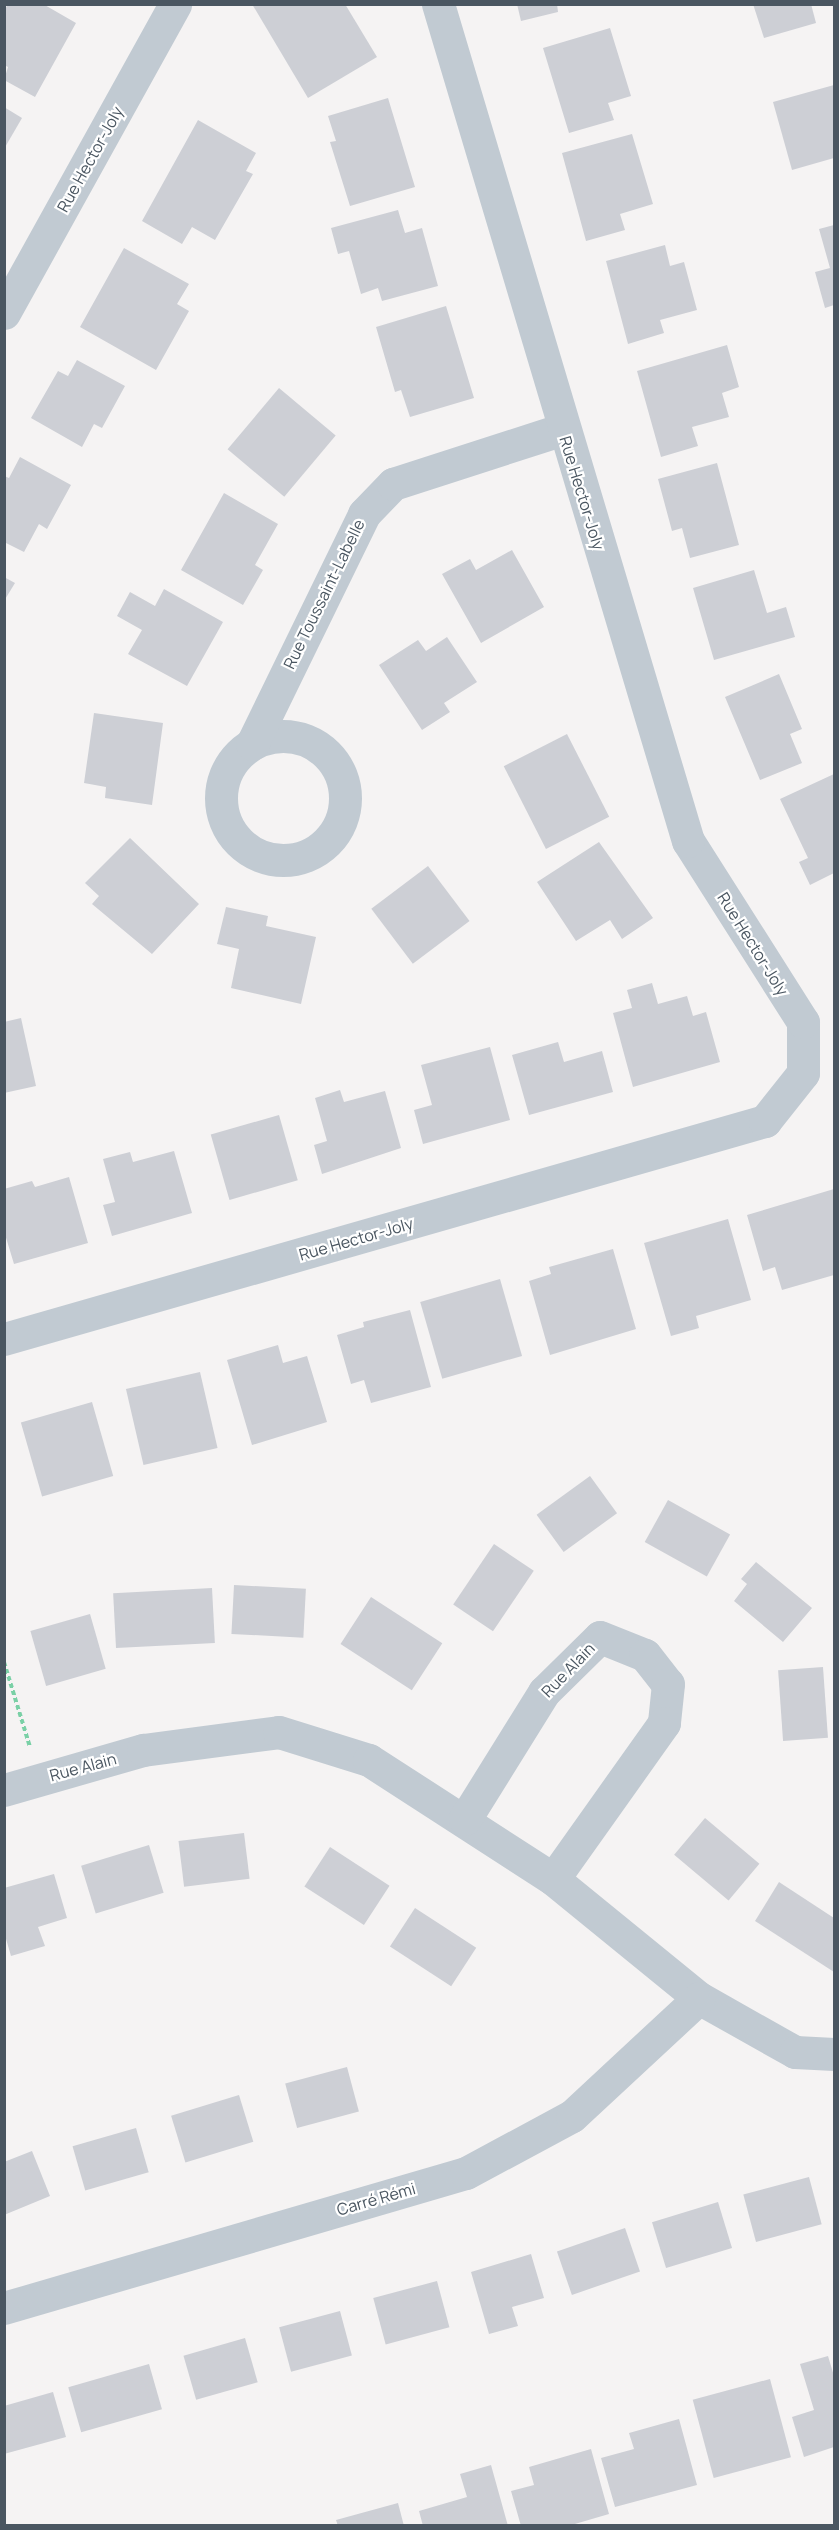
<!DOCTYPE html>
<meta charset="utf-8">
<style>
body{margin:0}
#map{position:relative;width:839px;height:2530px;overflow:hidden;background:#f5f3f3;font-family:Manrope,sans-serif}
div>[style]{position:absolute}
.building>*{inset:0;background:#cdcfd5;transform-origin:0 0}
.path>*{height:4px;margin-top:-2px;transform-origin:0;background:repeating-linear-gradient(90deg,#7ad0a6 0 4.5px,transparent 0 7.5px)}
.minor>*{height:33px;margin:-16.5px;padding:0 16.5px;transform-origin:16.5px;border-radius:16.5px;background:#c1cad2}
.minor>.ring{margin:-16.5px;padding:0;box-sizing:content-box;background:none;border:33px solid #c1cad2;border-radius:50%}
span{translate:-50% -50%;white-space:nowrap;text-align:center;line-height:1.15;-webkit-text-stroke:4.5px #fff;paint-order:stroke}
.street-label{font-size:16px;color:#4a5661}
.frame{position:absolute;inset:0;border:6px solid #4a5661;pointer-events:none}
</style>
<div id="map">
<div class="building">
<div style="clip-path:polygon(8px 4px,43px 4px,76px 23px,35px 97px,4px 80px,8px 67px,4px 65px,4px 11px)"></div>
<div style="clip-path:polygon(252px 4px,345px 4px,377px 57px,308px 98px)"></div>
<div style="clip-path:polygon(517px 4px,557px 4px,558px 12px,521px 21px)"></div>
<div style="clip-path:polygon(753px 4px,811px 4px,816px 23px,764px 38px)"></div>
<div style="clip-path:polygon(610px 28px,631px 96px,608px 103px,614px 120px,569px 133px,543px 48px)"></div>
<div style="clip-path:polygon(834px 85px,834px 158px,792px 170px,773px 102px)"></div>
<div style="clip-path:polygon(388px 98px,415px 187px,350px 206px,330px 142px,336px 141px,328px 116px)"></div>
<div style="clip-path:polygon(4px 107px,22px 118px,4px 149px)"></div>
<div style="clip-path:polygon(198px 120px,256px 153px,246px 171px,253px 174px,215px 240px,192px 227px,182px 244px,142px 221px)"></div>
<div style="clip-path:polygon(632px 134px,653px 204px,620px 214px,625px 230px,586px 241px,562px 153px)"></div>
<div style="clip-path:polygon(398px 210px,405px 233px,422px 228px,438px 286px,382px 301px,378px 288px,361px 294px,349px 251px,338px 254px,331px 228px)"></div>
<div style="clip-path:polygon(834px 225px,834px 305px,825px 308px,815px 272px,830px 268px,819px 229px)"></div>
<div style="clip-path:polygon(665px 245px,670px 266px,684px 262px,697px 310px,660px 320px,664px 333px,628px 344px,606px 261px)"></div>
<div style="clip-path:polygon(124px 248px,189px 284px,177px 304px,189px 311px,156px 370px,80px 327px)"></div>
<div style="clip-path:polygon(446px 306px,474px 398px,410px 417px,401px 390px,395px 392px,376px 327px)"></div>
<div style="clip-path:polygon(727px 345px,739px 387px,722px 393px,729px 417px,692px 427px,698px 446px,661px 457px,637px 371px)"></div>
<div style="clip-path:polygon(77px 360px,125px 386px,102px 428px,94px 424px,82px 447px,31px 418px,58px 371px,68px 376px)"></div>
<div style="left:279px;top:388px;width:74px;height:80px;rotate:40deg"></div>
<div style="clip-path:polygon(20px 457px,71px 485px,47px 529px,39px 524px,24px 552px,4px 542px,4px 476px,9px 478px)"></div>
<div style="clip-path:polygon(717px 463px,739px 545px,690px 558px,682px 528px,672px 531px,658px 479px)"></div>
<div style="clip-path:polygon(224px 493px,278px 524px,255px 565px,263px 570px,243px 605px,181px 570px)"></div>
<div style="clip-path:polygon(512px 550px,544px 607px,481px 643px,442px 574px,470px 559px,476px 570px)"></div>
<div style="clip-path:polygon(754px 570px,767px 613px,786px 607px,795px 637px,714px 660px,693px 588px)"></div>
<div style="clip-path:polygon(4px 577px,15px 583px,4px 601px)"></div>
<div style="clip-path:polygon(164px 589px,223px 622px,187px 686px,128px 654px,142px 630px,117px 616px,130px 592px,155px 606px)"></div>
<div style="clip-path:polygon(447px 637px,477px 682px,444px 703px,450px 712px,422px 730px,379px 665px,418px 640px,426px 651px)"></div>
<div style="clip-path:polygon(779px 674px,802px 729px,790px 734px,802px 763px,760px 780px,725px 697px)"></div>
<div style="clip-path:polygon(94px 713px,163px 723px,152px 805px,105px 798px,106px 787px,84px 783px)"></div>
<div style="left:567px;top:734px;width:93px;height:71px;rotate:63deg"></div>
<div style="clip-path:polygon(834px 774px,834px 873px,810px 885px,799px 862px,808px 858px,780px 799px)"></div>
<div style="clip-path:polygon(130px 838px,199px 904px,152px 954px,92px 904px,99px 896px,85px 883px)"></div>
<div style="clip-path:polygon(599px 842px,653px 918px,622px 939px,610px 920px,576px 941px,537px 882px)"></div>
<div style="left:428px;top:866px;width:69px;height:71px;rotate:53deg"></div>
<div style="clip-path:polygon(226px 907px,268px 916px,266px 926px,316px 937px,301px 1004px,231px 988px,239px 949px,217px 944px)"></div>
<div style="clip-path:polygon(652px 983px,658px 1004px,687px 996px,693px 1016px,706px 1012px,720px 1062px,633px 1087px,613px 1013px,632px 1008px,627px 990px)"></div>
<div style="clip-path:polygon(21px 1018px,36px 1086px,4px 1093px,4px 1022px)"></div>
<div style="clip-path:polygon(558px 1042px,564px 1062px,602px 1051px,613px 1092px,529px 1115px,512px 1055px)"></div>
<div style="clip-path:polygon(490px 1047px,510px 1120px,423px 1144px,414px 1110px,432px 1105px,421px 1065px)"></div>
<div style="clip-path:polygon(340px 1090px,344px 1102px,385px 1091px,401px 1148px,322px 1174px,314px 1145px,327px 1141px,315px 1098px)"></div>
<div style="left:279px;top:1115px;width:68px;height:71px;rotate:74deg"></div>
<div style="clip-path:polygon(174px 1151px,192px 1213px,112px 1236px,103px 1205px,115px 1202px,103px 1159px,130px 1152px,133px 1162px)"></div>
<div style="clip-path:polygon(69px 1177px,88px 1243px,14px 1264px,4px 1231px,4px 1189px,32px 1181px,35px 1187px)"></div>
<div style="clip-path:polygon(834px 1189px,834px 1275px,782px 1290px,775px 1267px,763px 1271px,747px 1215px)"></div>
<div style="clip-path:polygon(728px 1219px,751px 1300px,696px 1316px,699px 1328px,671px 1336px,644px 1243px)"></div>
<div style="clip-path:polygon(613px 1249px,636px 1329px,550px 1355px,529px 1281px,551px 1274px,549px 1267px)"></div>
<div style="left:500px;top:1279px;width:80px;height:83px;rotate:74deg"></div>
<div style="clip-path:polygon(410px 1310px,431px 1387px,371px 1403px,364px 1380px,351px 1384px,337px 1335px,364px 1327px,363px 1322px)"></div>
<div style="clip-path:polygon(278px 1345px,283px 1363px,307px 1356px,327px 1422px,252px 1445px,227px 1360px)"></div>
<div style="left:200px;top:1372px;width:78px;height:76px;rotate:77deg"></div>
<div style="left:92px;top:1402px;width:77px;height:74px;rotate:74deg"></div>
<div style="left:590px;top:1476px;width:46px;height:66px;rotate:54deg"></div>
<div style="left:668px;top:1500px;width:71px;height:48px;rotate:29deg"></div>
<div style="left:494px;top:1544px;width:48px;height:73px;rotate:34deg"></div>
<div style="clip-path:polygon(756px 1562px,812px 1608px,783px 1642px,734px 1601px,747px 1584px,741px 1579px)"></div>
<div style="left:234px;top:1585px;width:72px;height:49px;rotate:3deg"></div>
<div style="left:212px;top:1588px;width:55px;height:99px;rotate:87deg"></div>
<div style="left:371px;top:1597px;width:85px;height:56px;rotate:33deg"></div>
<div style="left:90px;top:1614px;width:57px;height:62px;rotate:74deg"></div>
<div style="left:823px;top:1667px;width:71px;height:45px;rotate:86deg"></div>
<div style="left:705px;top:1818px;width:71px;height:48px;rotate:40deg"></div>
<div style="left:244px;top:1833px;width:46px;height:66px;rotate:83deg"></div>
<div style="left:149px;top:1845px;width:50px;height:71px;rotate:73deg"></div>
<div style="left:330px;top:1847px;width:71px;height:47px;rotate:33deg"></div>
<div style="clip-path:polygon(54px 1874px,67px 1918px,38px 1927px,45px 1946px,11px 1956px,4px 1932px,4px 1888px)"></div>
<div style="clip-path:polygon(779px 1882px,834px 1918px,834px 1972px,755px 1921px)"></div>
<div style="left:415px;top:1908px;width:73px;height:46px;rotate:33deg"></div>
<div style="left:347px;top:2067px;width:46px;height:64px;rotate:75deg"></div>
<div style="left:239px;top:2095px;width:49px;height:71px;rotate:73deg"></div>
<div style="left:136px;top:2128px;width:46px;height:66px;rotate:74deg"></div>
<div style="clip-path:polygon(32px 2151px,50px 2196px,4px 2215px,4px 2162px)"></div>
<div style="left:809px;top:2177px;width:49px;height:68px;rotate:75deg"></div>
<div style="left:718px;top:2202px;width:48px;height:69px;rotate:73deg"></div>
<div style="left:625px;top:2228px;width:46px;height:72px;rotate:71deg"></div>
<div style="clip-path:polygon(531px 2254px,544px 2298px,512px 2307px,518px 2326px,489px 2334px,471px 2272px)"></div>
<div style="left:437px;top:2281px;width:48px;height:66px;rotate:75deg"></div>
<div style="left:340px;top:2311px;width:46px;height:63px;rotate:75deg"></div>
<div style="left:245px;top:2338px;width:46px;height:64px;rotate:74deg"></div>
<div style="clip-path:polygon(828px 2356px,834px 2376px,834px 2447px,804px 2457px,792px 2417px,814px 2410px,800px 2364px)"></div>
<div style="left:149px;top:2364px;width:47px;height:84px;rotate:74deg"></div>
<div style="left:770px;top:2379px;width:81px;height:80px;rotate:75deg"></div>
<div style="clip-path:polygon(53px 2392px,66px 2437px,4px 2454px,4px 2406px)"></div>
<div style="clip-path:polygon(679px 2419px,697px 2485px,615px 2507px,601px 2458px,634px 2449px,629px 2433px)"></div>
<div style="clip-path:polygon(591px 2449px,609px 2514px,568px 2526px,521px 2526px,511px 2491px,534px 2485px,529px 2467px)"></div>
<div style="clip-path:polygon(491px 2465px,508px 2526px,423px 2526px,419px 2511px,467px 2497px,460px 2474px)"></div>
<div style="clip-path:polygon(398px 2503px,404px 2526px,338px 2526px,336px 2520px)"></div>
</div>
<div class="path">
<div style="left:4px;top:1662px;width:89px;rotate:73deg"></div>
</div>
<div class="minor">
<div style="left:4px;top:313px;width:353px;rotate:-61deg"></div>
<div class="ring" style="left:221px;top:736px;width:91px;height:91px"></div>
<div style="left:252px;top:744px;width:256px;rotate:-64deg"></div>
<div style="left:364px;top:514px;width:42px;rotate:-46deg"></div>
<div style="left:393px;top:484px;width:179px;rotate:-17.9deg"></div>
<div style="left:4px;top:1339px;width:792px;rotate:-15.99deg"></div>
<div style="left:765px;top:1121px;width:61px;rotate:-51.6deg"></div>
<div style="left:803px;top:1073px;width:51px;rotate:-90deg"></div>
<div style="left:803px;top:1022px;width:214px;rotate:-122.4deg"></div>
<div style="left:688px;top:841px;width:874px;rotate:-106.63deg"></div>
<div style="left:4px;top:1790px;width:145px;rotate:-16.1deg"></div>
<div style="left:143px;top:1750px;width:137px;rotate:-7.5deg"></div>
<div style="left:279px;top:1732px;width:94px;rotate:17.3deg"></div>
<div style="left:369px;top:1760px;width:219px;rotate:32.9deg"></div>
<div style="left:553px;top:1879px;width:188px;rotate:39.2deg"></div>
<div style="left:699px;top:1998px;width:110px;rotate:29.4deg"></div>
<div style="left:795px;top:2052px;width:39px;rotate:3deg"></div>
<div style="left:465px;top:1819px;width:150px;rotate:-58.1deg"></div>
<div style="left:544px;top:1692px;width:78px;rotate:-44.5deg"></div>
<div style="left:600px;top:1637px;width:48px;rotate:21.8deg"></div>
<div style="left:645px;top:1655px;width:37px;rotate:52deg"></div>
<div style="left:668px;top:1684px;width:39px;rotate:96deg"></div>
<div style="left:664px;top:1723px;width:191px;rotate:125.4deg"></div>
<div style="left:4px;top:2308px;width:481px;rotate:-16.3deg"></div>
<div style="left:466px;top:2173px;width:120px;rotate:-28.3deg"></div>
<div style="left:572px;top:2116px;width:173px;rotate:-42.9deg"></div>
</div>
<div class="street-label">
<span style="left:90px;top:159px;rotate:-61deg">Rue Hector-Joly</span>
<span style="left:582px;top:493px;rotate:73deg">Rue Hector-Joly</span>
<span style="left:324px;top:594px;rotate:-64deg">Rue Toussaint-Labelle</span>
<span style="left:753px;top:944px;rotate:58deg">Rue Hector-Joly</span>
<span style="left:356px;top:1239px;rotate:-16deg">Rue Hector-Joly</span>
<span style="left:568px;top:1670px;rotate:-46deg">Rue Alain</span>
<span style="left:83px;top:1767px;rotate:-15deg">Rue Alain</span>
<span style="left:376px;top:2199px;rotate:-16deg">Carré Rémi</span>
</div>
<div class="frame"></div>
</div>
